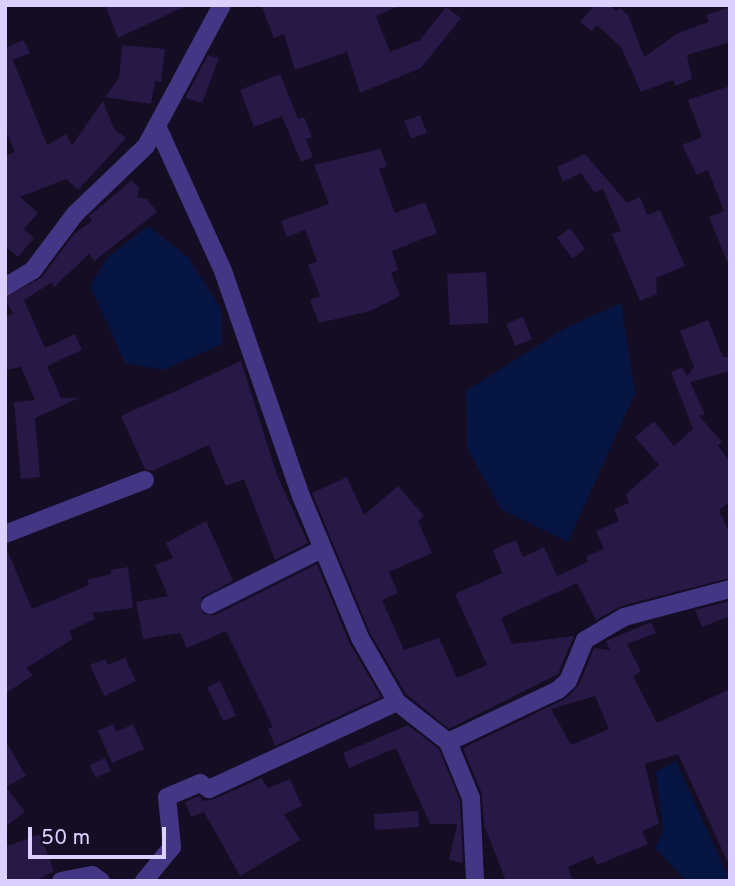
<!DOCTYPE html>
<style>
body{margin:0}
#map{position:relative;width:735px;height:886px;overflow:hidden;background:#140d24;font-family:Overpass,sans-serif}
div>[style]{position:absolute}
.water>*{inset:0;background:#071542}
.building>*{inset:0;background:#271846;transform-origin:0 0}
.street>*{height:18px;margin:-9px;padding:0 9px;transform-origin:9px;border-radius:9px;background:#433685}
span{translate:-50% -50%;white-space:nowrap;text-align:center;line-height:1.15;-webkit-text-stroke:7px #140d24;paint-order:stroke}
.frame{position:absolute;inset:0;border:7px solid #dbd0ff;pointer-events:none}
.scale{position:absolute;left:28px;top:827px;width:138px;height:32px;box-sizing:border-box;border:4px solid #dbd0ff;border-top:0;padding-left:9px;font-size:21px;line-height:24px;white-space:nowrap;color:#dbd0ff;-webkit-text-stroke:5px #140d24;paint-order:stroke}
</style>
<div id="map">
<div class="water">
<div style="clip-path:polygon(148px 226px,188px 257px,221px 309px,222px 344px,164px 370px,125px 363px,90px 286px,107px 258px)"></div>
<div style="clip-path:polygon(621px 303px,635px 393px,568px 542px,501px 509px,467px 448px,466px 391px,564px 329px)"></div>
<div style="clip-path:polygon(676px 761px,729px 879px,727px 881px,686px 881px,655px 848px,663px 830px,656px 772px)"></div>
</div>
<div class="building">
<div style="clip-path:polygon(105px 5px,188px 5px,118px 38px)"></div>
<div style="clip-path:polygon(261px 5px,401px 5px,376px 16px,390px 52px,420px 40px,446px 7px,461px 18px,421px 68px,360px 93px,347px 52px,295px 70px,284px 34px,274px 38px)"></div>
<div style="clip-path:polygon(595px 5px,610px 5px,616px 11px,620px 8px,628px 15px,644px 57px,678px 33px,709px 22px,706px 15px,730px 7px,730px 42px,687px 55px,692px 79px,675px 86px,673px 80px,641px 92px,621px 47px,597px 25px,591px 31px,580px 22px)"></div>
<div style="clip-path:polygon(24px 40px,30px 53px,13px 60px,47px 145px,66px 134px,72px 145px,103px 101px,114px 129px,126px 138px,78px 190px,66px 179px,20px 197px,38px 213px,24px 229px,34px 238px,18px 257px,5px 246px,5px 156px,15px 152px,5px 129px,5px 42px,7px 47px)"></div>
<div style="clip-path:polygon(122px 45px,165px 49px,161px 82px,155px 81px,151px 104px,105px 97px,119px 78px)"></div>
<div style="clip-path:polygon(208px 55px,219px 58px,202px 103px,185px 98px)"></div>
<div style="clip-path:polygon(280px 74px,298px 119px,304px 117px,312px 137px,306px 139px,313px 157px,301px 162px,282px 116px,254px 127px,240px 90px)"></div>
<div style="clip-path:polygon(730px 86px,730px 266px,729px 266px,709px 217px,724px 211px,708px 170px,697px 175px,682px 145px,702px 137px,688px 100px)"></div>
<div style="left:420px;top:115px;width:19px;height:17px;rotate:69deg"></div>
<div style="clip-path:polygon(380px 149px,387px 166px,379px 169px,395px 213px,425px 202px,437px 233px,392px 251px,398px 270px,391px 273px,400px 296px,370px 311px,319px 323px,310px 300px,320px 296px,308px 265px,317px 261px,305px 230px,287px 237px,281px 221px,329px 204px,314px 165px)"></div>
<div style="clip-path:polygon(585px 154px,627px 203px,640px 197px,647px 215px,660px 210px,685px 266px,656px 278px,657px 294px,640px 301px,612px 234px,621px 231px,603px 189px,595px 193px,581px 173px,563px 182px,557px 167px)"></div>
<div style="clip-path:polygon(132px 180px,139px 188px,137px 197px,147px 199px,157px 212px,94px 261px,89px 254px,54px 287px,52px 282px,24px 300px,45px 348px,75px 334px,82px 350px,47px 366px,61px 398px,79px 398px,35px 418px,40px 477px,21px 479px,14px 402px,35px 400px,21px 367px,5px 370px,5px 317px,13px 314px,5px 298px,42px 277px,74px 234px,92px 221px,89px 216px)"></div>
<div style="left:570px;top:228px;width:26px;height:16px;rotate:54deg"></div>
<div style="left:486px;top:272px;width:51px;height:39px;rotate:87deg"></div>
<div style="left:523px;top:317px;width:24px;height:18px;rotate:68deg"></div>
<div style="clip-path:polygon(708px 320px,723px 357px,730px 357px,730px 371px,690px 382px,705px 414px,699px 416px,722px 442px,718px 445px,730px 463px,730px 502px,719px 510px,730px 534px,730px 578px,621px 606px,596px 620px,577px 583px,501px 618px,512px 644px,574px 636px,558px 674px,449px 729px,406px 694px,370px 633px,312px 493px,347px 477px,364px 515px,398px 486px,424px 516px,418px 521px,432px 553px,389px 572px,398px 593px,382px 600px,404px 650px,439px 638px,457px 678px,487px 665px,455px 594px,502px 573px,493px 550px,516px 540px,523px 557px,544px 547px,557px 576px,588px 562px,586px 556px,604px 549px,596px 531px,619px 521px,614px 509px,629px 503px,626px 494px,659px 465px,635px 437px,654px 421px,674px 446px,693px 429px,671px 372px,682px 367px,687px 376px,694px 367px,680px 331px)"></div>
<div style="clip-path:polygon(241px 361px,277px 475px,308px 543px,275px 560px,244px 479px,226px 486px,209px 445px,152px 471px,145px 469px,121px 416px)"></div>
<div style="clip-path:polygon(206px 521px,233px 581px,201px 598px,203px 614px,215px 615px,317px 564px,349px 642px,381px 697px,275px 746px,268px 729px,273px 727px,226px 631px,187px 648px,180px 633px,143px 639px,136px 602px,168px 596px,155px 565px,173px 558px,166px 543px)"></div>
<div style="clip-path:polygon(5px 545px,32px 609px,89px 585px,87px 580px,111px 574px,111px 570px,128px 567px,133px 608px,92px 613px,95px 619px,69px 631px,73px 639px,26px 668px,33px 675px,5px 694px)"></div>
<div style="clip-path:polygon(730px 601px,730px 616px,702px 627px,695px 610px)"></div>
<div style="clip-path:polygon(evenodd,651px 622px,656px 633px,627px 644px,641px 671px,633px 676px,657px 723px,730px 689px,730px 867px,678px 754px,645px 764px,659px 824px,642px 831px,648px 844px,597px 865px,593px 856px,568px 867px,572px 878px,565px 881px,506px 881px,484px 825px,482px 794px,463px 748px,565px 699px,579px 685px,594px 648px,610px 650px,606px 641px,651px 622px,595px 696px,609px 729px,571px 745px,551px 709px,595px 696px)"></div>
<div style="clip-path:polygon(125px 658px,136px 681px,104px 696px,90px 665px,105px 659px,108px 665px)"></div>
<div style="left:220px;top:681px;width:38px;height:14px;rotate:65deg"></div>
<div style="clip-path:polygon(113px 724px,116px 732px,133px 724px,144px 749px,112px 763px,98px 731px)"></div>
<div style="clip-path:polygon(408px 725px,439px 749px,460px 801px,463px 863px,449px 860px,457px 824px,430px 824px,396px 748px,349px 768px,343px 753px)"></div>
<div style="clip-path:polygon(5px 740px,26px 776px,6px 787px,25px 812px,5px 827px)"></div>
<div style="left:105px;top:758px;width:14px;height:17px;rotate:65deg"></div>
<div style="clip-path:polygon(261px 778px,268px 788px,290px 779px,302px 806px,284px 814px,300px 840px,240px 876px,204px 812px,191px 817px,185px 802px,199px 796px,204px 801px,214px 799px)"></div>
<div style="left:418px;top:811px;width:16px;height:44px;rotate:86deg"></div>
<div style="clip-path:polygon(40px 834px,54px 871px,36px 881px,5px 881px,5px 847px)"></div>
</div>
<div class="street">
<div style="left:157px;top:126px;width:159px;rotate:65.5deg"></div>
<div style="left:223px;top:271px;width:238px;rotate:70.9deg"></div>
<div style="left:301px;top:496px;width:154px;rotate:67.4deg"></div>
<div style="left:360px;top:638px;width:74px;rotate:60deg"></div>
<div style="left:397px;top:702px;width:65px;rotate:38.1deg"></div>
<div style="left:448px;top:742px;width:61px;rotate:67.7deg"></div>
<div style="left:471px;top:798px;width:83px;rotate:87.2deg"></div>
<div style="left:5px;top:287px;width:33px;rotate:-31deg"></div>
<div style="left:33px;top:270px;width:70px;rotate:-53.1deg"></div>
<div style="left:75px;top:214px;width:98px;rotate:-43.8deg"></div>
<div style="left:146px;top:146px;width:160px;rotate:-61.7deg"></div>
<div style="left:5px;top:534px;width:150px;rotate:-21.1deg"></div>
<div style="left:210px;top:605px;width:125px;rotate:-26.6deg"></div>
<div style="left:448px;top:742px;width:122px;rotate:-25.3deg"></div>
<div style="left:558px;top:690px;width:13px;rotate:-42deg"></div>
<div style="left:568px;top:681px;width:44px;rotate:-67.5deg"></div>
<div style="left:585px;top:640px;width:45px;rotate:-30.5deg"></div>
<div style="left:624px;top:617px;width:110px;rotate:-14.8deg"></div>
<div style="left:61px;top:881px;width:32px;rotate:-11deg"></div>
<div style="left:92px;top:875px;width:11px;rotate:34deg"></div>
<div style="left:144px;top:881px;width:44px;rotate:-50.5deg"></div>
<div style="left:172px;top:847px;width:50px;rotate:-95.7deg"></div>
<div style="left:167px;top:797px;width:36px;rotate:-23deg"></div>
<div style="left:200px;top:783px;width:11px;rotate:34deg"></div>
<div style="left:209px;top:789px;width:207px;rotate:-24.8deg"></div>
</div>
<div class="frame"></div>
<div class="scale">50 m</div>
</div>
